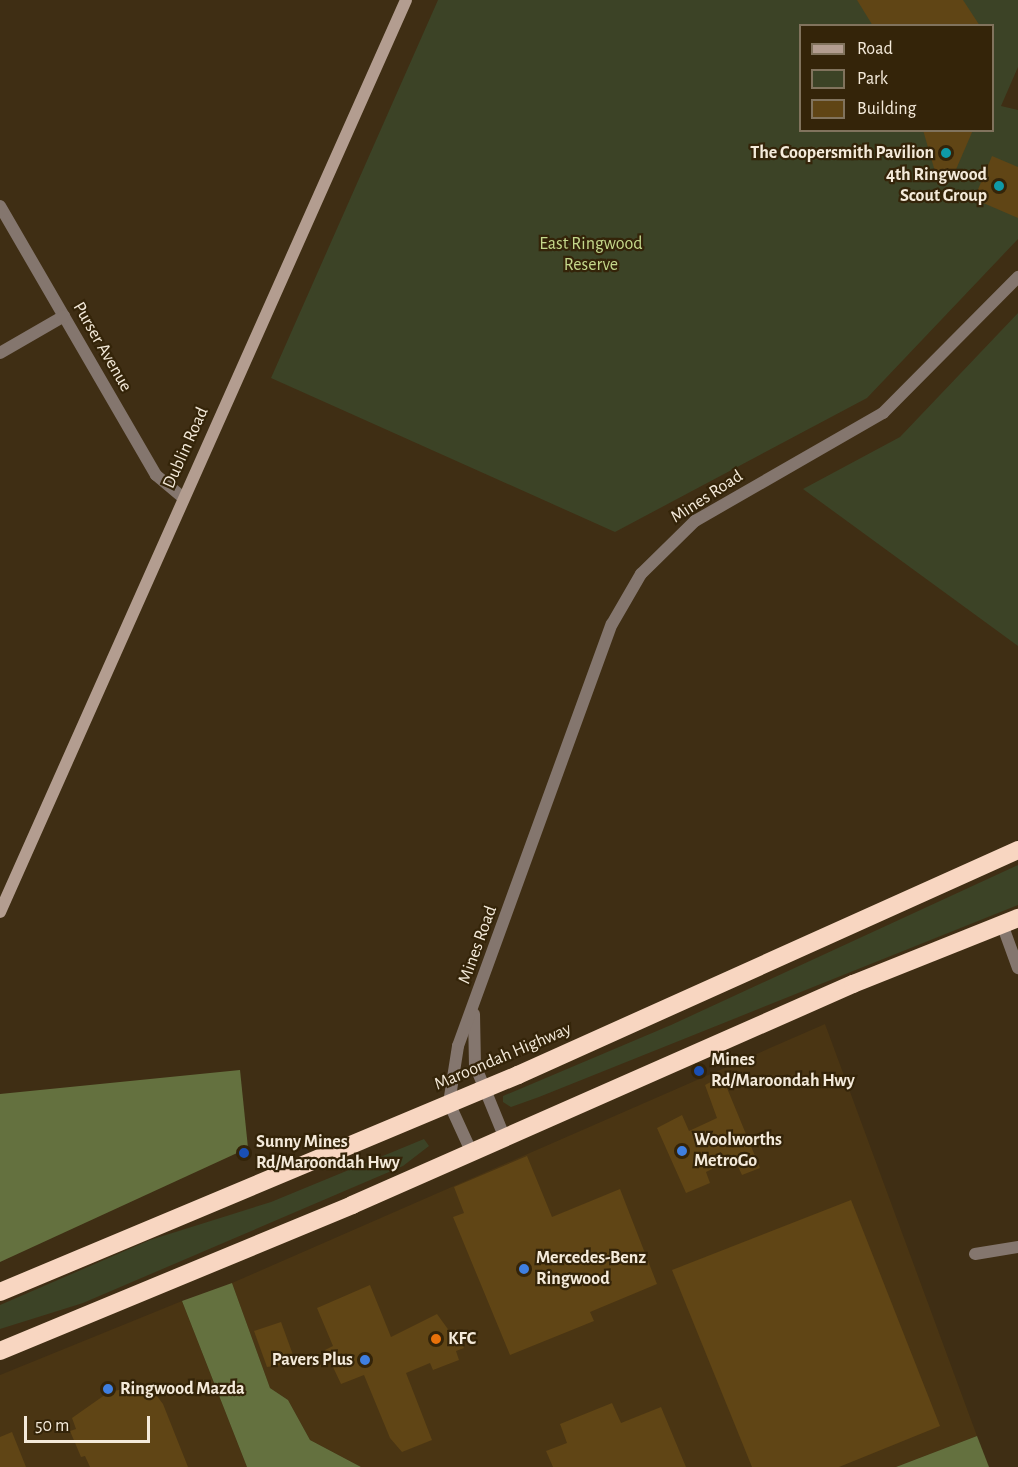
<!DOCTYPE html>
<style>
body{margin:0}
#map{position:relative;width:1018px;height:1467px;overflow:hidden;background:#3f2e14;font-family:"Alegreya Sans",sans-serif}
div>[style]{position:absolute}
.built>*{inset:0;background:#4a3513}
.green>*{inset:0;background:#3c4326}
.forest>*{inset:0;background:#64713f}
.building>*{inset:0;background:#604515}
.street>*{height:12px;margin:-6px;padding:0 6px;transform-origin:6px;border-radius:6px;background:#84766e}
.secondary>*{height:12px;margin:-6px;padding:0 6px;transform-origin:6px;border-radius:6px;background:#b39d90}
.highway>*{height:18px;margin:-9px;padding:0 9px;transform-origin:9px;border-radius:9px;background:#f8d6c1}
.dots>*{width:16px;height:16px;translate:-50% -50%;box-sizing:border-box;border:3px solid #342409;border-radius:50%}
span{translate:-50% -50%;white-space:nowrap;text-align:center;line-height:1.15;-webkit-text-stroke:4.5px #342409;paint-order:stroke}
.poi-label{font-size:18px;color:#f4eada;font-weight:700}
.right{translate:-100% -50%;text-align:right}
.left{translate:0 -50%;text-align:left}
.park-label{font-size:18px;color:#c4d88b}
.street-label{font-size:18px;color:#f4eada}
.legend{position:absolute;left:799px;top:24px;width:195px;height:108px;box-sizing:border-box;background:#342409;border:2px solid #81735d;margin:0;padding:8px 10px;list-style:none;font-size:18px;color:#f4eada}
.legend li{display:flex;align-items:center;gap:12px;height:30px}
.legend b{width:30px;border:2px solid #81735d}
.scale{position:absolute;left:24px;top:1416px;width:126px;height:27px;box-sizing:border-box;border:3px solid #f4eada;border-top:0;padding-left:8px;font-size:18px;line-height:21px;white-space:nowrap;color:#f4eada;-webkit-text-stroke:4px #342409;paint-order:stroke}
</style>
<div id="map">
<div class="built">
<div style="clip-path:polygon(825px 1024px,977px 1436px,896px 1467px,361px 1467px,310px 1440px,288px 1400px,270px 1388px,232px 1283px)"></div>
<div style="clip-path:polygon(182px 1301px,247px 1467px,0 1467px,0 1375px)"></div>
</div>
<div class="green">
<div style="clip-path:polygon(evenodd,438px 0,1018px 0,1018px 67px,1001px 106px,1018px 110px,1018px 239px,867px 398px,615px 532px,271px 378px,438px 0,800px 26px,992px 26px,992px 130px,800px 130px,800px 26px)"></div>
<div style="clip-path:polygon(1018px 313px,1018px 646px,803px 489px,900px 437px)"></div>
<div style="clip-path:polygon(1018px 865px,1018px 905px,539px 1097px,511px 1107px,503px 1102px,503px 1096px,671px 1025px)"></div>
<div style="clip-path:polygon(424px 1139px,429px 1146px,403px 1166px,83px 1303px,0 1329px,0 1305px,150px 1240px,271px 1202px)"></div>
</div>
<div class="forest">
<div style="clip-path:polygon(240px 1070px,248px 1148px,0 1262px,0 1094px)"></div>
<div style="clip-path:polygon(232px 1283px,270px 1388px,288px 1400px,310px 1440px,361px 1467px,247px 1467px,182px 1301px)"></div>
<div style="clip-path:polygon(977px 1436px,989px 1467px,896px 1467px)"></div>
</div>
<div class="building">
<div style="clip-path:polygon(857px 0,963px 0,980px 26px,873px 26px)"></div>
<div style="clip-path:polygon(923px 130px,973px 130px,951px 181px,936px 175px)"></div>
<div style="clip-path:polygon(992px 156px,1018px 167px,1018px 218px,974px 199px)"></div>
<div style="clip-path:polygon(722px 1076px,760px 1168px,742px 1175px,734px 1158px,706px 1172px,710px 1183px,686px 1193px,657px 1128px,682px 1115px,689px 1131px,717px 1118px,705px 1085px)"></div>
<div style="clip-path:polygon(527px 1156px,552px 1217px,620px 1189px,657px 1284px,590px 1312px,594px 1321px,510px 1355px,453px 1217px,464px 1213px,454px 1187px)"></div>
<div style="clip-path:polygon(851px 1200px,940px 1426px,839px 1467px,752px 1467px,672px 1270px)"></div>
<div style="clip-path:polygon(370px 1285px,391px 1337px,437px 1314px,450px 1332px,456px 1329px,464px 1348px,456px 1351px,459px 1360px,433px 1370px,430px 1363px,406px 1373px,432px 1440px,402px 1452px,390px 1438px,364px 1375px,341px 1384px,325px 1350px,333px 1346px,317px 1308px)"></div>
<div style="clip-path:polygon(281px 1322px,296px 1363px,267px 1367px,254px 1331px)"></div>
<div style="clip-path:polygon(138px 1386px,150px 1387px,163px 1404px,188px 1467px,90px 1467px,85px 1456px,81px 1457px,70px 1431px,76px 1429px,72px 1418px,109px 1392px)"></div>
<div style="clip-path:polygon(612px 1403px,621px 1423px,661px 1407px,686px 1467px,553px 1467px,546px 1451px,567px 1443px,560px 1424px)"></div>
<div style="clip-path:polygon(12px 1432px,26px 1467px,0 1467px,0 1437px)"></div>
</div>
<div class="street">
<div style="left:0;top:206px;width:311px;rotate:59.9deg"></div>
<div style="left:156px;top:475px;width:35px;rotate:40deg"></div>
<div style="left:0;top:353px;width:74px;rotate:-30deg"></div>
<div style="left:1002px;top:924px;width:47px;rotate:70deg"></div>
<div style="left:474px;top:1014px;width:51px;rotate:88.9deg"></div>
<div style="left:475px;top:1065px;width:77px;rotate:67.8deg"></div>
<div style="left:471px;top:1151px;width:53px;rotate:-114.6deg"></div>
<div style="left:449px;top:1103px;width:58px;rotate:-81deg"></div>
<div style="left:458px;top:1046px;width:449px;rotate:-70deg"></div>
<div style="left:612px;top:624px;width:58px;rotate:-59.9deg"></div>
<div style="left:641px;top:574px;width:76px;rotate:-44.5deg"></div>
<div style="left:695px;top:521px;width:217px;rotate:-29.9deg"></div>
<div style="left:883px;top:413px;width:192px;rotate:-45.2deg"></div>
<div style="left:975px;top:1254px;width:44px;rotate:-9.2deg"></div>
</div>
<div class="secondary">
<div style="left:0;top:912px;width:998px;rotate:-66deg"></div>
</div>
<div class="highway">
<div style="left:0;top:1292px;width:562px;rotate:-22.73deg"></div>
<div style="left:518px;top:1075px;width:548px;rotate:-24.23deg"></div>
<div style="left:0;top:1351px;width:381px;rotate:-22.5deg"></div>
<div style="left:352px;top:1205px;width:548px;rotate:-23.8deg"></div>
<div style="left:853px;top:984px;width:178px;rotate:-21.8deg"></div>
</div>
<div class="dots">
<div style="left:946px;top:153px;background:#0f9aa8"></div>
<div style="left:999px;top:186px;background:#0f9aa8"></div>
<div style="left:699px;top:1071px;background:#1a4fb4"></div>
<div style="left:682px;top:1151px;background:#3f7fe0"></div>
<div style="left:244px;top:1153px;background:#1a4fb4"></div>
<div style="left:524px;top:1269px;background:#3f7fe0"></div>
<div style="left:436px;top:1339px;background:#e8710a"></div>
<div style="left:365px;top:1360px;background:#3f7fe0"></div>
<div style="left:108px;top:1389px;background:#3f7fe0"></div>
</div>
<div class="poi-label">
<span class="right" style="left:934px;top:153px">The Coopersmith Pavilion</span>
<span class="right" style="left:987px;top:186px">4th Ringwood<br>Scout Group</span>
<span class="left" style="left:711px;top:1071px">Mines<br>Rd/Maroondah Hwy</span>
<span class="left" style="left:694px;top:1151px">Woolworths<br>MetroGo</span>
<span class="left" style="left:256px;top:1153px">Sunny Mines<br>Rd/Maroondah Hwy</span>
<span class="left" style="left:536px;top:1269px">Mercedes-Benz<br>Ringwood</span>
<span class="left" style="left:448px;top:1339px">KFC</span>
<span class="right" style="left:353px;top:1360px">Pavers Plus</span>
<span class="left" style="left:120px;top:1389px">Ringwood Mazda</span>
</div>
<div class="park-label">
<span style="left:591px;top:255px">East Ringwood<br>Reserve</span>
</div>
<div class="street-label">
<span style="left:102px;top:347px;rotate:60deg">Purser Avenue</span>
<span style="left:186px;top:448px;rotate:-66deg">Dublin Road</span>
<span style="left:707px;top:497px;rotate:-33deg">Mines Road</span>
<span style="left:478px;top:945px;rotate:-70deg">Mines Road</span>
<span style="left:503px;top:1057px;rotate:-23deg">Maroondah Highway</span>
</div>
<ul class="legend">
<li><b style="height:8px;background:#b39d90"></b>Road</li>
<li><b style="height:16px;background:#3c4326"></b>Park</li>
<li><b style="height:16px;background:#604515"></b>Building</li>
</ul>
<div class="scale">50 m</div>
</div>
